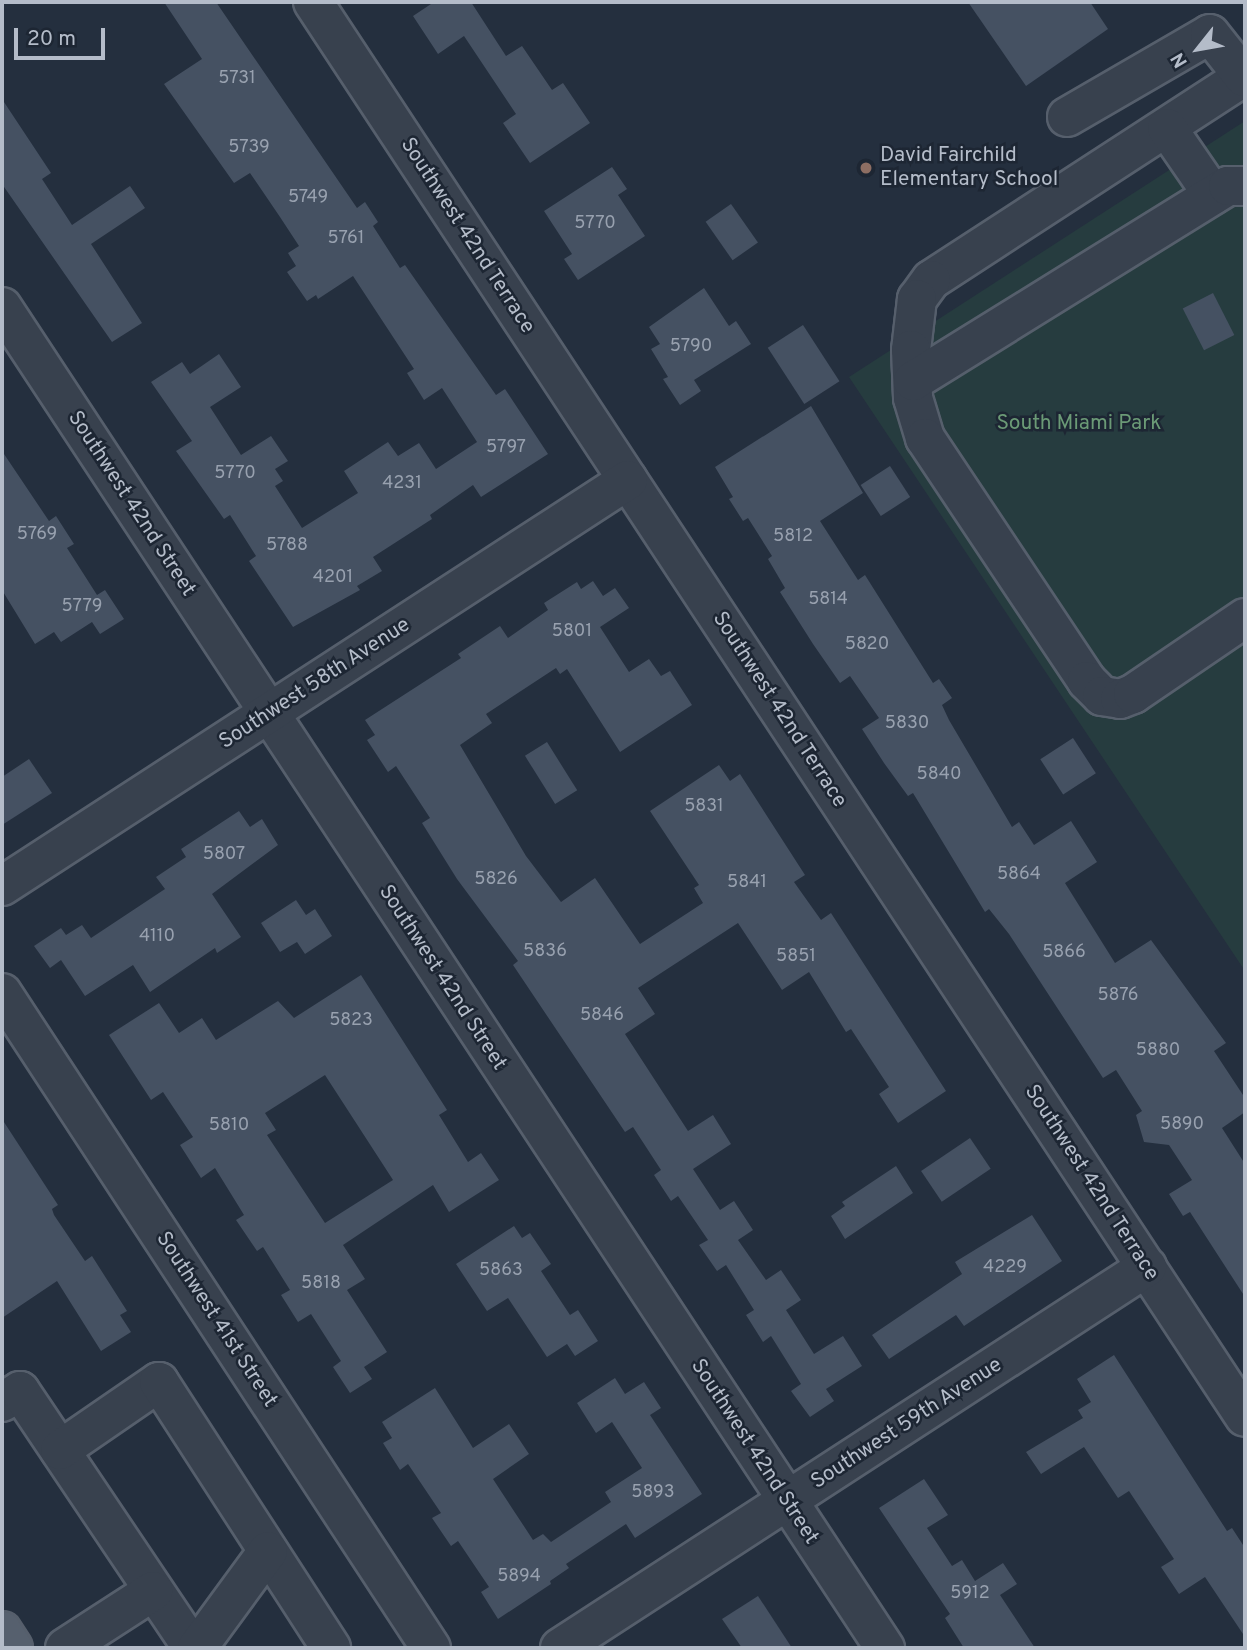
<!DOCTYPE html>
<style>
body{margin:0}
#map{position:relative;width:1247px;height:1650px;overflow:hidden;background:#242f3e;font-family:Overpass,sans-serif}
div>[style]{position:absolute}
.green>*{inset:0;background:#263c3f}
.building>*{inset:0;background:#455162;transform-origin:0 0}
.roads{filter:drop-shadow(2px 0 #565f6c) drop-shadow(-2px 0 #565f6c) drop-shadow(0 2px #565f6c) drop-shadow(0 -2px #565f6c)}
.minor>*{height:38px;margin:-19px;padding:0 19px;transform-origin:19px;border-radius:19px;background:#38414e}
.major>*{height:38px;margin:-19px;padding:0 19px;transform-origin:19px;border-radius:19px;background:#56606e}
.dots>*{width:19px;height:19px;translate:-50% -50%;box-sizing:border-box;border:4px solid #1d2633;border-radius:50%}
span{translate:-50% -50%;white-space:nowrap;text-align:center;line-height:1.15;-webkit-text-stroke:5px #1d2633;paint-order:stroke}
.number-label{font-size:18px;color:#98a1af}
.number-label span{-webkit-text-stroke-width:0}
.poi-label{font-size:21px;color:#b4bcc9}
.left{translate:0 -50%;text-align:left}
.street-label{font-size:21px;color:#b4bcc9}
.park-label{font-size:21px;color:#6b9a76}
.frame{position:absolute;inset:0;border:4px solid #b4bcc9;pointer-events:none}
.north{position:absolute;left:1163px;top:14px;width:70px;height:70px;-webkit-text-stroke:5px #1d2633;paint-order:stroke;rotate:239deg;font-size:19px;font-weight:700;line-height:28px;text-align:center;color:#b4bcc9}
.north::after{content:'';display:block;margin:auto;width:24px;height:32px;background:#b4bcc9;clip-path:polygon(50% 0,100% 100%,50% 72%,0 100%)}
.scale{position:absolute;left:14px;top:28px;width:91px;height:32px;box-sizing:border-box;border:4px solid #b4bcc9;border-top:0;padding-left:9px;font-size:21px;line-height:24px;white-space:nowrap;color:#b4bcc9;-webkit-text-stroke:5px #1d2633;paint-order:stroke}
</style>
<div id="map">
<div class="green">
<div style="clip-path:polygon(1245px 121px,1245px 971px,849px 377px)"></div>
</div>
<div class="building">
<div style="clip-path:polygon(164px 2px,216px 2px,357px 208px,365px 202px,378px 222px,373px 226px,400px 268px,405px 265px,496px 395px,505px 389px,548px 454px,481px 497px,473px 485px,430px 515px,432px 519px,373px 557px,382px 571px,357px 586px,360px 590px,293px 627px,249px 561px,256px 556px,230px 515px,224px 519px,176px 451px,192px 441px,151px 382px,182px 362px,190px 374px,219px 354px,241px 387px,210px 407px,241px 455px,271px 436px,288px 461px,275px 469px,283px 481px,275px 486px,302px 528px,358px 493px,344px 471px,388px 442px,398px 456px,419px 443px,436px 469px,477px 442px,442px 388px,424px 400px,407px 373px,414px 369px,353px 276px,318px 299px,316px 295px,307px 301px,287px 272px,296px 266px,288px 253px,299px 246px,280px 217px,250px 173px,234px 183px,164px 84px,202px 59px)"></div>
<div style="clip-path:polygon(434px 2px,471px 2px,506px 56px,522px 46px,552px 90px,563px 83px,590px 123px,530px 163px,503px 123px,516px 114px,464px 36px,438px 54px,413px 16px)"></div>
<div style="clip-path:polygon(968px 2px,1090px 2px,1108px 29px,1026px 86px)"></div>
<div style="clip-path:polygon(2px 99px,51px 173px,42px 179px,72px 225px,130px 186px,145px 208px,91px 244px,142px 323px,112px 342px,2px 184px)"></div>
<div style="clip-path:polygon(612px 167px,627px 189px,618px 195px,645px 236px,578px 280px,564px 259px,572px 254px,544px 211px)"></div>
<div style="left:731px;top:204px;width:47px;height:31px;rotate:55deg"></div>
<div style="clip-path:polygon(704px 288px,729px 326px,736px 321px,751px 344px,694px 380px,701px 391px,680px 405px,663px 379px,668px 377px,651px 349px,660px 344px,649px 327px)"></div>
<div style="left:1213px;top:293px;width:47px;height:34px;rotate:63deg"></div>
<div style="left:803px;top:325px;width:67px;height:42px;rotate:57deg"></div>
<div style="clip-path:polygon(811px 406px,863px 493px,820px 521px,858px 580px,865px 575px,933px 683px,939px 679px,952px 698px,942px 705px,949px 720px,1012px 827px,1019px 822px,1034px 845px,1071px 821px,1097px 862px,1065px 883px,1115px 963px,1151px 940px,1226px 1043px,1214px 1051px,1245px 1098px,1245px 1112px,1222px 1128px,1245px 1164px,1245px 1297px,1190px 1212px,1183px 1216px,1169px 1194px,1192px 1180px,1169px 1145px,1144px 1142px,1136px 1115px,1142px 1111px,1116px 1070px,1103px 1078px,1009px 934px,989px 909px,985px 912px,913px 793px,908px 796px,884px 763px,862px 729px,879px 718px,850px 676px,840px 683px,813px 644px,780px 592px,785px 588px,768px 559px,772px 556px,748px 518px,743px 521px,729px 499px,733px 497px,715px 467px)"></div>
<div style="clip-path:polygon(2px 451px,49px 521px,56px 516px,74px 544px,67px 548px,97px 595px,105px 590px,124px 619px,100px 634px,92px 622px,61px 642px,54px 632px,35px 644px,2px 590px)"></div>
<div style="left:890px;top:466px;width:37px;height:35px;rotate:57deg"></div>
<div style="clip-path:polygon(593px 581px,603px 596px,615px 588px,629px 608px,600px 627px,629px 672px,649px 659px,661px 676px,670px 671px,692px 705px,620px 752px,567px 669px,560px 674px,556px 668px,486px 714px,492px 723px,460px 745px,526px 856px,561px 902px,595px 878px,640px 944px,703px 903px,694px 888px,699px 885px,650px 811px,719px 765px,730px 781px,740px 774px,805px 875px,794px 882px,821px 920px,831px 913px,946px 1091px,898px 1123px,879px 1094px,889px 1087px,851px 1029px,846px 1032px,809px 972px,782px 990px,738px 923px,638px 988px,655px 1014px,625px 1034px,688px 1131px,713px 1115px,731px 1144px,693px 1169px,720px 1210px,734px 1201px,753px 1230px,738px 1240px,766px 1280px,781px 1270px,801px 1300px,786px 1310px,814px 1354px,843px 1336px,862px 1366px,826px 1389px,834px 1401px,810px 1417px,791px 1391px,801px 1384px,771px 1336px,763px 1342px,746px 1315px,754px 1310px,726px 1265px,717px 1271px,699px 1245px,708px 1240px,678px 1196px,671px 1201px,654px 1175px,661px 1170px,633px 1127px,625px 1132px,513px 965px,518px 961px,457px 879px,422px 823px,430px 818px,396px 766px,388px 772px,367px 740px,375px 735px,365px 720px,461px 658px,458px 654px,500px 626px,508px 638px,548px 610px,544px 603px,577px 582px,581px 589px)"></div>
<div style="left:1073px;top:738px;width:42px;height:39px;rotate:57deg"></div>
<div style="left:547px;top:742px;width:57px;height:26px;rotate:58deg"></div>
<div style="clip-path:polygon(29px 759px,52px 793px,2px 825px,2px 777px)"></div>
<div style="clip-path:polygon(239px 811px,250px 827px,262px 819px,278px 845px,212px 894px,241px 937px,217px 953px,215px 948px,150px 992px,133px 965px,85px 996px,61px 960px,50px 968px,34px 946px,61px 928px,66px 935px,82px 925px,91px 938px,165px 889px,156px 877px,186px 857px,181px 849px)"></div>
<div style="clip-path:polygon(296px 900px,306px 915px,315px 909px,332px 936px,305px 954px,297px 942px,280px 952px,261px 923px)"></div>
<div style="clip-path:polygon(evenodd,361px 975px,447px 1110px,439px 1115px,468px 1162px,481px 1153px,499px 1180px,449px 1212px,433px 1185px,343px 1245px,365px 1279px,347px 1290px,387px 1352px,364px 1367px,372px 1379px,350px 1393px,333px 1367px,341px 1361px,311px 1314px,298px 1322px,281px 1295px,290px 1290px,263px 1247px,257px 1251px,236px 1220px,244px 1215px,215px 1168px,201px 1178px,180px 1145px,193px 1137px,163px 1092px,151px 1100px,109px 1035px,159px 1003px,179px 1033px,202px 1018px,216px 1040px,278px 1001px,294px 1018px,361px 975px,325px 1075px,393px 1180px,325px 1223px,267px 1135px,276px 1130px,265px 1113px,325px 1075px)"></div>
<div style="clip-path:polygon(2px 1119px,58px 1205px,52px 1209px,54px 1215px,85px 1261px,92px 1256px,127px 1311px,120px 1315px,131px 1332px,101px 1351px,57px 1281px,2px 1318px)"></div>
<div style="left:970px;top:1138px;width:37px;height:59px;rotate:56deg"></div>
<div style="clip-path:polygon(896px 1166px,913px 1193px,845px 1239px,831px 1216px,845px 1206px,842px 1202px)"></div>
<div style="clip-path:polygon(1032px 1215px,1062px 1261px,964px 1326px,956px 1315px,889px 1359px,872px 1335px,962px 1274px,955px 1262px)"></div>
<div style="clip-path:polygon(514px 1226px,522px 1238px,530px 1233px,551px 1264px,541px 1271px,570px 1315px,578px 1310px,598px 1341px,575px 1356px,567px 1344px,547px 1357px,508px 1298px,487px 1311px,456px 1264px)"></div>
<div style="clip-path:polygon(1114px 1355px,1227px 1531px,1232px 1528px,1245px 1548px,1245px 1637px,1205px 1577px,1179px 1594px,1161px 1567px,1174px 1559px,1129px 1491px,1118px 1498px,1084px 1447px,1041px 1474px,1026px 1452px,1083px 1418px,1078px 1410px,1091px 1402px,1077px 1379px)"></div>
<div style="clip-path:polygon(615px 1378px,625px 1394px,644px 1382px,661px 1408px,650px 1415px,702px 1494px,635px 1538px,626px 1524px,566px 1564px,569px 1568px,550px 1581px,551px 1584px,498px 1619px,481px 1592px,489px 1587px,458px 1541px,451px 1546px,432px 1518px,441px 1513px,408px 1464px,400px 1470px,383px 1443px,392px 1438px,382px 1422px,435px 1388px,473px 1448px,509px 1424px,529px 1454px,493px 1479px,533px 1540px,543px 1534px,551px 1542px,611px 1502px,605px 1492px,642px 1468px,612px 1422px,596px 1433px,577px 1403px)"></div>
<div style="clip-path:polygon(924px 1479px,948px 1515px,927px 1528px,952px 1566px,962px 1560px,975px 1581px,1003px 1563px,1017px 1584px,1000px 1595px,1035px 1648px,964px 1648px,945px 1618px,950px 1614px,879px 1508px)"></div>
<div style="clip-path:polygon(758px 1596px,792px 1648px,742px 1648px,722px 1619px)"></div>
</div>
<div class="roads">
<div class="minor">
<div style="left:313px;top:2px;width:1694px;rotate:56.63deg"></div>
<div style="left:1245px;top:76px;width:374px;rotate:147deg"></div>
<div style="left:931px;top:280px;width:24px;rotate:126deg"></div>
<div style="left:917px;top:299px;width:51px;rotate:96.7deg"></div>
<div style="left:911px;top:350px;width:48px;rotate:87.6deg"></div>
<div style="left:913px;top:398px;width:42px;rotate:73.3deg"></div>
<div style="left:925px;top:438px;width:292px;rotate:56.3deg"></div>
<div style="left:1087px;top:681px;width:21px;rotate:45deg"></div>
<div style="left:1102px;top:696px;width:18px;rotate:9deg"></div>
<div style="left:1120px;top:699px;width:14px;rotate:-21deg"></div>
<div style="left:1133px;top:694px;width:135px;rotate:-34.2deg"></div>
<div style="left:1067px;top:117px;width:165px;rotate:-30.1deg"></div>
<div style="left:1210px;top:34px;width:55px;rotate:51.7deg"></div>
<div style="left:1167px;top:128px;width:81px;rotate:55.5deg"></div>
<div style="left:2px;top:307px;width:1606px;rotate:56.64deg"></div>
<div style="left:913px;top:381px;width:370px;rotate:-31.8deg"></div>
<div style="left:1228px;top:186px;width:17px"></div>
<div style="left:2px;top:886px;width:746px;rotate:-32.97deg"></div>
<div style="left:2px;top:993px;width:783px;rotate:56.78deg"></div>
<div style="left:2px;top:1402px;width:21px;rotate:-31deg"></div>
<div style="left:20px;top:1391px;width:310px;rotate:56.1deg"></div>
<div style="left:60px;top:1450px;width:120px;rotate:-34.5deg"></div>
<div style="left:159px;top:1382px;width:317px;rotate:57.1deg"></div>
<div style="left:65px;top:1648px;width:105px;rotate:-32.9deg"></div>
<div style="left:197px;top:1648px;width:120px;rotate:-53.8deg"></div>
<div style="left:560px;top:1648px;width:700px;rotate:-32.99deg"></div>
</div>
<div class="major">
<div style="left:2px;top:1631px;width:20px;rotate:57deg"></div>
</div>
</div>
<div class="dots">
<div style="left:866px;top:168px;background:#8d6e63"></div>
</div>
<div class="number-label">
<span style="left:237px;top:79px">5731</span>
<span style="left:249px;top:148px">5739</span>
<span style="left:308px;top:198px">5749</span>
<span style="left:595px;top:224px">5770</span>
<span style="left:346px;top:239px">5761</span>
<span style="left:691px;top:347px">5790</span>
<span style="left:506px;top:448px">5797</span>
<span style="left:235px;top:474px">5770</span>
<span style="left:402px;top:484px">4231</span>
<span style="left:37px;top:535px">5769</span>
<span style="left:793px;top:537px">5812</span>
<span style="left:287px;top:546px">5788</span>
<span style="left:333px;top:578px">4201</span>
<span style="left:828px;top:600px">5814</span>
<span style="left:82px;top:607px">5779</span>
<span style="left:572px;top:632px">5801</span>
<span style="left:867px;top:645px">5820</span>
<span style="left:907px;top:724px">5830</span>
<span style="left:939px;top:775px">5840</span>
<span style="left:704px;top:807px">5831</span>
<span style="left:224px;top:855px">5807</span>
<span style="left:1019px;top:875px">5864</span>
<span style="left:496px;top:880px">5826</span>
<span style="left:747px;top:883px">5841</span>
<span style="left:157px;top:937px">4110</span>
<span style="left:545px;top:952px">5836</span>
<span style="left:1064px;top:953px">5866</span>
<span style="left:796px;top:957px">5851</span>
<span style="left:1118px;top:996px">5876</span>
<span style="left:602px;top:1016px">5846</span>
<span style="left:351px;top:1021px">5823</span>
<span style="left:1158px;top:1051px">5880</span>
<span style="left:1182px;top:1125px">5890</span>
<span style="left:229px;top:1126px">5810</span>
<span style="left:1005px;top:1268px">4229</span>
<span style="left:501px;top:1271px">5863</span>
<span style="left:321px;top:1284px">5818</span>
<span style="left:653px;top:1493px">5893</span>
<span style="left:519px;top:1577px">5894</span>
<span style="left:970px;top:1594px">5912</span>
</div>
<div class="poi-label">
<span class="left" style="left:880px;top:168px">David Fairchild<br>Elementary School</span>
</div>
<div class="street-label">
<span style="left:467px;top:236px;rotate:57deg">Southwest 42nd Terrace</span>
<span style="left:131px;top:504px;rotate:57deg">Southwest 42nd Street</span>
<span style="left:315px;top:684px;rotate:-33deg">Southwest 58th Avenue</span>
<span style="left:779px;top:710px;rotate:57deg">Southwest 42nd Terrace</span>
<span style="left:442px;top:978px;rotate:57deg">Southwest 42nd Street</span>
<span style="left:1091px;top:1183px;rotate:57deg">Southwest 42nd Terrace</span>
<span style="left:216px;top:1320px;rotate:57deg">Southwest 41st Street</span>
<span style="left:907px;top:1424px;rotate:-33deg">Southwest 59th Avenue</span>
<span style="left:754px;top:1452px;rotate:57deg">Southwest 42nd Street</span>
</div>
<div class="park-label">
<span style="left:1079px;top:424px">South Miami Park</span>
</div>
<div class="frame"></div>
<div class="north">N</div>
<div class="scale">20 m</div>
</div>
